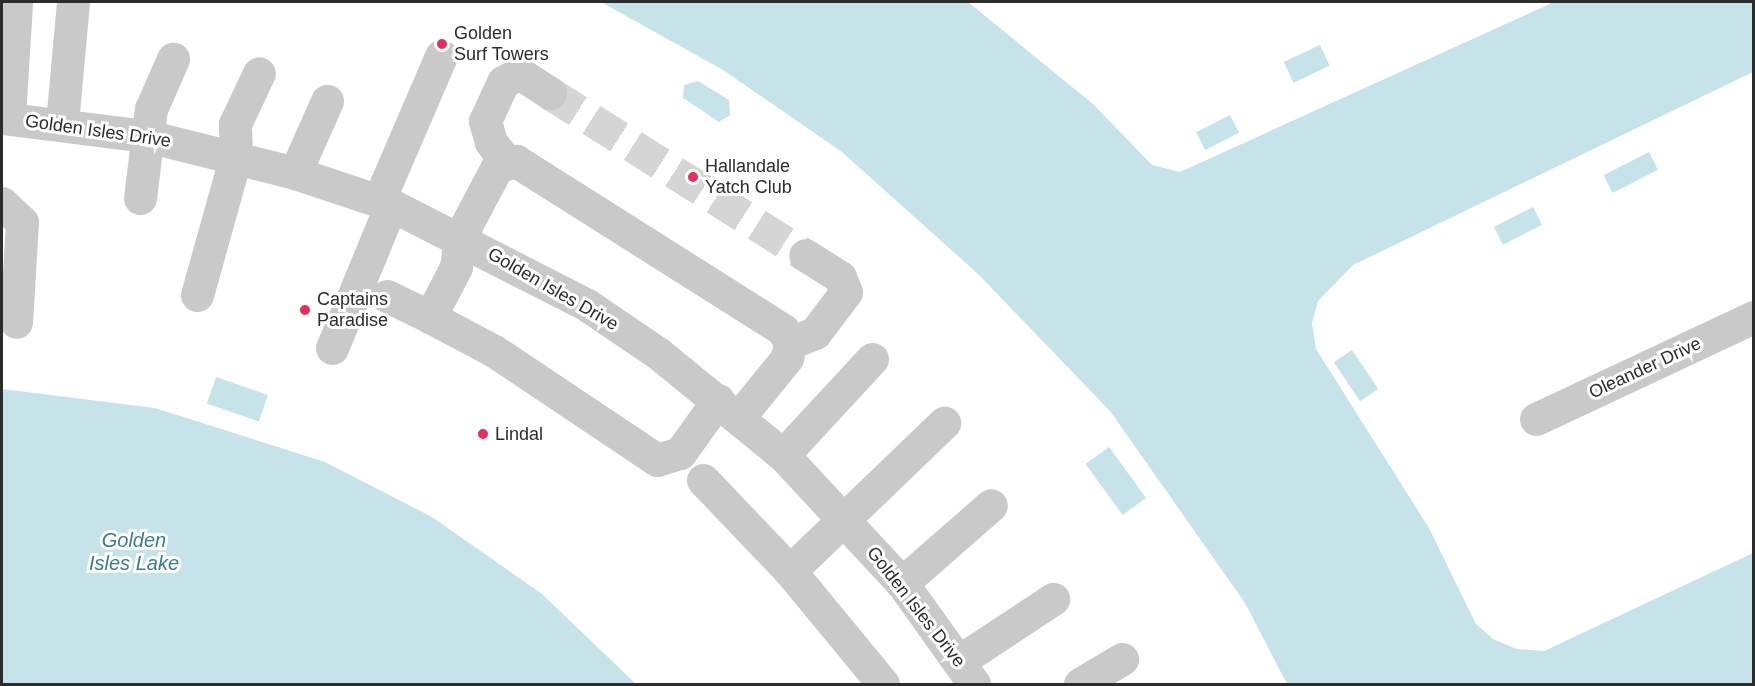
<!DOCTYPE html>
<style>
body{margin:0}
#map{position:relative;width:1755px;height:686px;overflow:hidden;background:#fff;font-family:Helvetica,sans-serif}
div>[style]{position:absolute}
.water>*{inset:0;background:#c6e3ea;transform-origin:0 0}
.minor-tunnel>*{height:33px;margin-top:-16.5px;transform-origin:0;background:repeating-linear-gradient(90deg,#d5d5d5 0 33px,transparent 0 49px)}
.minor>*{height:33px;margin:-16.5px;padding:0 16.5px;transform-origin:16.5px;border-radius:16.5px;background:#c9c9c9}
.dots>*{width:16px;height:16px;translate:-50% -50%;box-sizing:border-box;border:3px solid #fff;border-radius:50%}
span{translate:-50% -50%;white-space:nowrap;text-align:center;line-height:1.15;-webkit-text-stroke:6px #fff;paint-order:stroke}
.poi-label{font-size:18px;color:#2c2c2c}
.left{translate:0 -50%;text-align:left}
.street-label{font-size:18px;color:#2c2c2c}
.water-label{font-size:20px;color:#3c7c8d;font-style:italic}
.frame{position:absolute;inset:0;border:3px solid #2c2c2c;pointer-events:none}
</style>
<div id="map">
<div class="water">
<div style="clip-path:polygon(601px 2px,968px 2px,1093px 104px,1152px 165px,1180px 172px,1554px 2px,1753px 2px,1753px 72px,1353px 265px,1318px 301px,1312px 323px,1316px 349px,1429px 528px,1476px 624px,1493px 639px,1517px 649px,1544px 651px,1753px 553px,1753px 684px,1287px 684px,1245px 603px,1110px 411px,978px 274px,842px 152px,723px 70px)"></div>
<div style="left:1320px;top:45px;width:23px;height:40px;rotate:65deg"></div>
<div style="clip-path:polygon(698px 81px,729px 100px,730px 115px,719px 122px,683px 98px,684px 85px)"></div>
<div style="left:1230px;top:115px;width:20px;height:38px;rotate:63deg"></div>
<div style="left:1649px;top:152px;width:20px;height:51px;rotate:63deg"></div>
<div style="left:1533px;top:207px;width:20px;height:44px;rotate:63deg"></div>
<div style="left:1352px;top:350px;width:47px;height:22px;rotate:56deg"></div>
<div style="left:216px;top:377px;width:55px;height:28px;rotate:19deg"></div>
<div style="clip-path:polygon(2px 389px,155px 408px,325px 462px,432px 517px,542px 594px,636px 684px,2px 684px)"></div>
<div style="left:1109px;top:447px;width:63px;height:29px;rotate:54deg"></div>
</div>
<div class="minor-tunnel">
<div style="left:550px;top:93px;width:302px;rotate:32.4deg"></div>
</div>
<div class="minor">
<div style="left:2px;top:118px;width:146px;rotate:7.1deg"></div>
<div style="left:147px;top:136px;width:153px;rotate:14deg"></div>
<div style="left:295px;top:173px;width:101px;rotate:18.4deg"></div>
<div style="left:391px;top:205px;width:220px;rotate:27deg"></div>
<div style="left:587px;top:305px;width:87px;rotate:34.2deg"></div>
<div style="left:659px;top:354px;width:160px;rotate:39.2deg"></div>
<div style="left:783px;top:455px;width:175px;rotate:47.1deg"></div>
<div style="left:902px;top:583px;width:124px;rotate:54.5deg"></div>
<div style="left:9px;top:118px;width:116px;rotate:-86.5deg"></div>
<div style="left:62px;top:123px;width:121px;rotate:-84.8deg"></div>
<div style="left:505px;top:160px;width:23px;rotate:-128deg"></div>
<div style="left:491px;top:142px;width:22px;rotate:-106deg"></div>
<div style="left:485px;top:121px;width:43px;rotate:-65.2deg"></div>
<div style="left:503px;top:82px;width:18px;rotate:-29deg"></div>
<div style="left:519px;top:73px;width:37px;rotate:33deg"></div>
<div style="left:295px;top:173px;width:79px;rotate:-66deg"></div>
<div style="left:140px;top:198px;width:90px;rotate:-83deg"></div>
<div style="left:151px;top:109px;width:55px;rotate:-66.3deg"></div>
<div style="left:379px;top:200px;width:157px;rotate:-66.7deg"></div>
<div style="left:2px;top:203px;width:28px;rotate:44deg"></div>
<div style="left:22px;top:222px;width:100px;rotate:93.4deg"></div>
<div style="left:197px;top:295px;width:145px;rotate:-74.4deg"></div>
<div style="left:236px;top:155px;width:31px;rotate:-92deg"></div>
<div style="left:235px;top:124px;width:56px;rotate:-64.8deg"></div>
<div style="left:387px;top:296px;width:48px;rotate:26deg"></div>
<div style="left:790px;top:343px;width:27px;rotate:-22deg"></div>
<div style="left:815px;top:333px;width:51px;rotate:-52.9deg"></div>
<div style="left:846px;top:292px;width:16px;rotate:-112deg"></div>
<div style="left:840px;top:277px;width:41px;rotate:-147.8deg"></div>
<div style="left:332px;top:348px;width:155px;rotate:-67.6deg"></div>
<div style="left:718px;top:400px;width:65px;rotate:125.6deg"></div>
<div style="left:680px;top:453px;width:24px;rotate:163deg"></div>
<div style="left:657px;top:460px;width:196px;rotate:-146.2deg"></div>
<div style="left:494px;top:351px;width:72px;rotate:-152deg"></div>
<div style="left:430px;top:317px;width:56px;rotate:-62.5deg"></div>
<div style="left:456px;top:267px;width:30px;rotate:-82deg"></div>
<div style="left:460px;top:237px;width:79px;rotate:-62.1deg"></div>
<div style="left:497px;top:167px;width:20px;rotate:-18deg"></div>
<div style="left:516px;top:161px;width:316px;rotate:32.3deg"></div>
<div style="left:783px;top:330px;width:15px;rotate:62deg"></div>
<div style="left:790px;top:343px;width:15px;rotate:101deg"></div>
<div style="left:787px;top:358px;width:76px;rotate:129.1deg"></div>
<div style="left:1536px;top:419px;width:241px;rotate:-25.1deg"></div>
<div style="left:783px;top:455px;width:131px;rotate:-47.2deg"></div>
<div style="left:703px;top:480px;width:126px;rotate:46.3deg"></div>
<div style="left:790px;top:571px;width:214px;rotate:-43.9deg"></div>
<div style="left:790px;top:571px;width:146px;rotate:50.5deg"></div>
<div style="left:902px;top:583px;width:118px;rotate:-41.2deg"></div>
<div style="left:959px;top:661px;width:113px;rotate:-33.4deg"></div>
<div style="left:1080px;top:684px;width:49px;rotate:-30.8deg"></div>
</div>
<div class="dots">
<div style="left:442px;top:44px;background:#e32f5d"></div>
<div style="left:693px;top:177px;background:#e32f5d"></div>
<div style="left:305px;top:310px;background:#e32f5d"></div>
<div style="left:483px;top:434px;background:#e32f5d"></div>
</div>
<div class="poi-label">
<span class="left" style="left:454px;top:44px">Golden<br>Surf Towers</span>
<span class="left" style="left:705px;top:177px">Hallandale<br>Yatch Club</span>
<span class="left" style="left:317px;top:310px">Captains<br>Paradise</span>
<span class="left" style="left:495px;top:434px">Lindal</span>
</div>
<div class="street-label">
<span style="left:98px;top:131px;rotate:8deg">Golden Isles Drive</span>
<span style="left:553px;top:289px;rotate:30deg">Golden Isles Drive</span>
<span style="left:1645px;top:368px;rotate:-25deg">Oleander Drive</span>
<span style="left:916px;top:607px;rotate:52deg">Golden Isles Drive</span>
</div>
<div class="water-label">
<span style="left:134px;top:552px">Golden<br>Isles Lake</span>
</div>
<div class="frame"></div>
</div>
